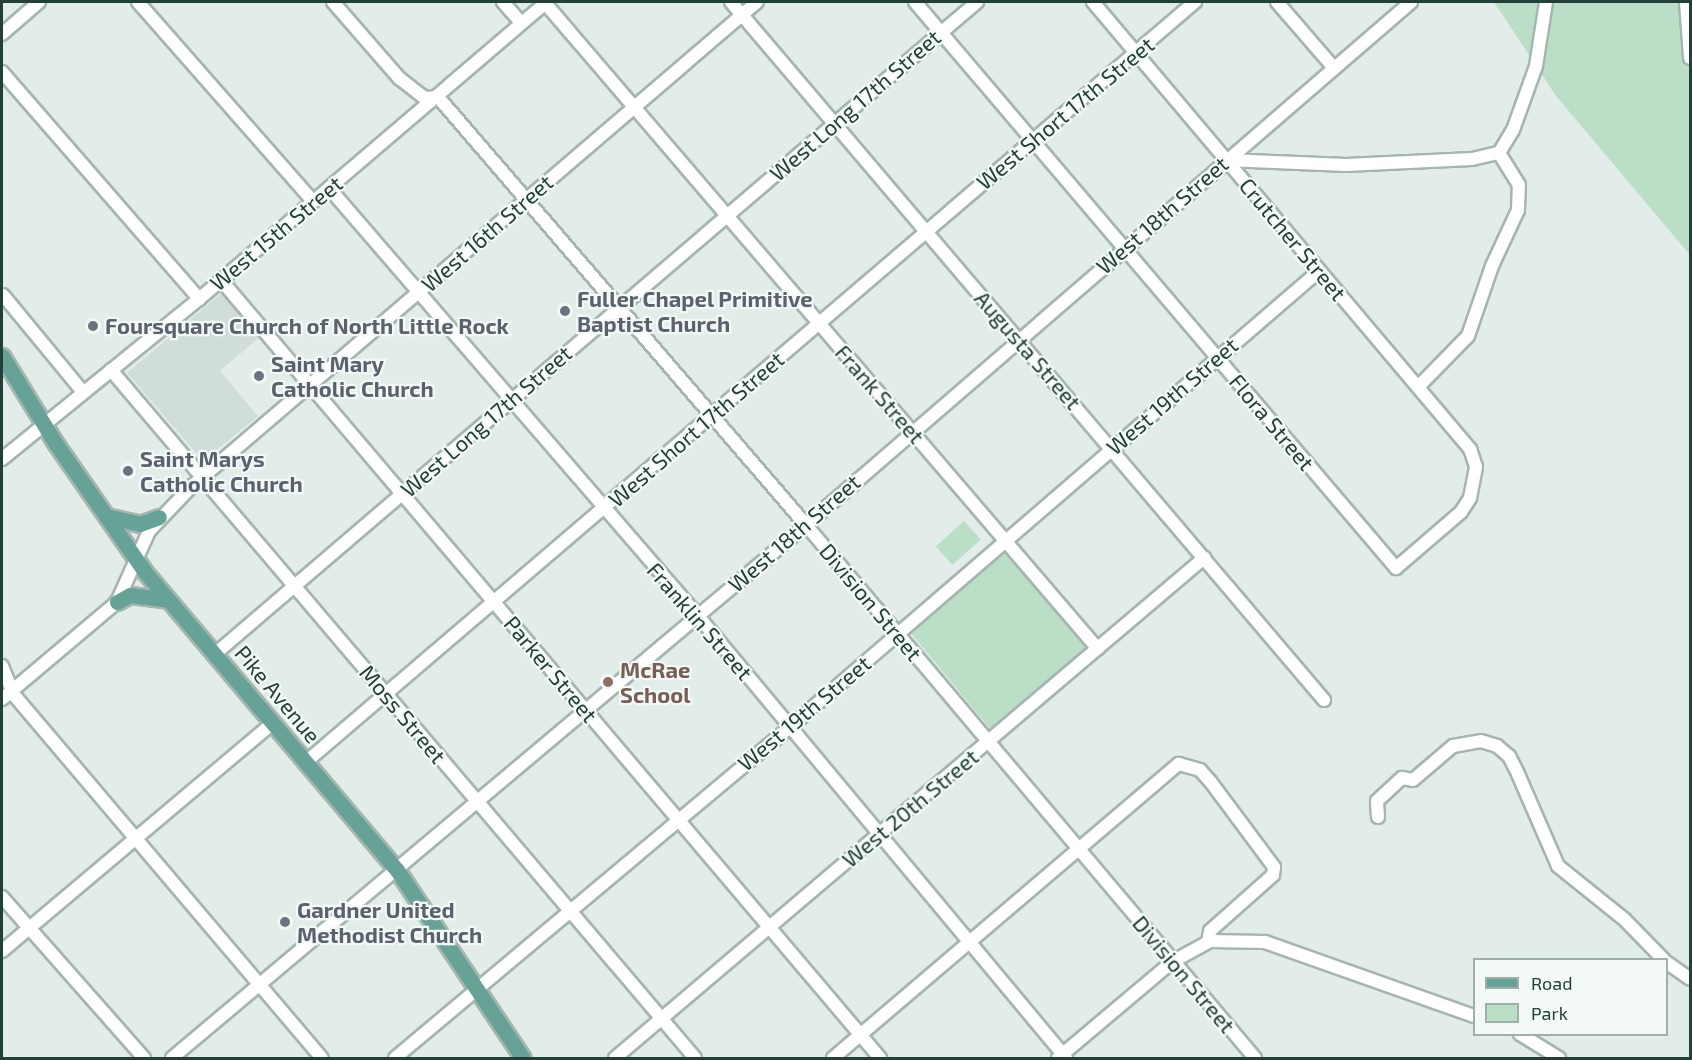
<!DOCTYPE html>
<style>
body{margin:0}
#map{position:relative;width:1692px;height:1060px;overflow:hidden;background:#e2ede9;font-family:"Exo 2",sans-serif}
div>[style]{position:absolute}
.built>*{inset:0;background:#d1ddd8}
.green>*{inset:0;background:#bbdec6;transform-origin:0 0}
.roads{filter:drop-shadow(2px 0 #a5b5b0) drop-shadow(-2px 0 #a5b5b0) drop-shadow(0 2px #a5b5b0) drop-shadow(0 -2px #a5b5b0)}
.minor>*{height:12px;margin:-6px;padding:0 6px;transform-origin:6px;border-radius:6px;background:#fff}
.major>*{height:15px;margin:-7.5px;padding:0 7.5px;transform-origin:7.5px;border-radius:7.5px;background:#66a396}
.dots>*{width:16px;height:16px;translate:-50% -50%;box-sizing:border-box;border:3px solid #f3f9f6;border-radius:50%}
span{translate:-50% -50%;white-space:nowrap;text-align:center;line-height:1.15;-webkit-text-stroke:4.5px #f3f9f6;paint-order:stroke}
.street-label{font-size:22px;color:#223f38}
.worship-label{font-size:22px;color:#5b616d;font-weight:700}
.left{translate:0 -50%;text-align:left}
.education-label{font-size:22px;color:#785e54;font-weight:700}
.frame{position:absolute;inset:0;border:3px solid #223f38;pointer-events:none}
.legend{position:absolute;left:1473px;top:958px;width:195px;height:78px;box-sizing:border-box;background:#f3f9f6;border:2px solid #9fafaa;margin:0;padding:8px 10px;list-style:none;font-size:18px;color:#223f38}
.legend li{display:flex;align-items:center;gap:12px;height:30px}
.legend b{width:30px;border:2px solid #9fafaa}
</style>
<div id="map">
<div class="built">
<div style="clip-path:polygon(224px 291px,261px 336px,220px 371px,258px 416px,203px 461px,127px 373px)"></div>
</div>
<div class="green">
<div style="clip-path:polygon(1494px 2px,1690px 2px,1690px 255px,1556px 96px)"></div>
<div style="left:964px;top:521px;width:25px;height:38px;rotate:48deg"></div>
<div style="clip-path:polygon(1006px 551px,1088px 645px,1088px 650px,991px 730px,910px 632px)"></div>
</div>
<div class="roads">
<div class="minor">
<div style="left:138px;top:2px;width:265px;rotate:48.7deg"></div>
<div style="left:333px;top:2px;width:101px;rotate:49deg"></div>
<div style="left:399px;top:78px;width:33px;rotate:38deg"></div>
<div style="left:425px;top:98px;width:13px;rotate:-4deg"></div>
<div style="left:438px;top:97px;width:564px;rotate:49.31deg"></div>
<div style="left:806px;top:525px;width:697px;rotate:49.89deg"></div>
<div style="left:503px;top:2px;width:28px;rotate:49deg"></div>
<div style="left:731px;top:2px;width:916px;rotate:49.65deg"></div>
<div style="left:915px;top:2px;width:743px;rotate:49.64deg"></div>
<div style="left:1396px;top:568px;width:86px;rotate:-40.7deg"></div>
<div style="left:1461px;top:512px;width:17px;rotate:-57deg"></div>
<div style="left:1470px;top:498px;width:32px;rotate:-79deg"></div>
<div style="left:1476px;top:467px;width:19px;rotate:-108deg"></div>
<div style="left:1470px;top:449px;width:585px;rotate:-130.14deg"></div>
<div style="left:1277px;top:2px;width:87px;rotate:49.2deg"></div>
<div style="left:1686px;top:2px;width:56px;rotate:85.9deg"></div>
<div style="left:545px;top:3px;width:850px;rotate:49.44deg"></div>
<div style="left:2px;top:34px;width:49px;rotate:-40.9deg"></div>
<div style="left:2px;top:72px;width:301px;rotate:49deg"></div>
<div style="left:1226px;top:160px;width:120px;rotate:2.4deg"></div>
<div style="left:1346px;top:165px;width:126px;rotate:-2.7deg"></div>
<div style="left:1472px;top:159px;width:28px;rotate:-13deg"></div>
<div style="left:1499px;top:153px;width:27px;rotate:-59deg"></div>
<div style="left:1513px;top:130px;width:68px;rotate:-70.2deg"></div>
<div style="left:1536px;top:66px;width:65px;rotate:-81.1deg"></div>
<div style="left:329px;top:188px;width:565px;rotate:49.23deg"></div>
<div style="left:698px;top:616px;width:575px;rotate:50.22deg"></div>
<div style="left:221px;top:280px;width:1020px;rotate:49.73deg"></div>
<div style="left:3px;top:295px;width:126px;rotate:50.5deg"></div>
<div style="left:111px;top:370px;width:902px;rotate:49.67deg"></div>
<div style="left:1418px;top:387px;width:71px;rotate:-45.6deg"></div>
<div style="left:1468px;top:336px;width:74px;rotate:-71.1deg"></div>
<div style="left:1492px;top:266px;width:62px;rotate:-65.1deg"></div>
<div style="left:1518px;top:210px;width:25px;rotate:-88deg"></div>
<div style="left:1519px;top:185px;width:38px;rotate:-122deg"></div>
<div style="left:2px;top:459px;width:254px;rotate:-39.1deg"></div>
<div style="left:199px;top:299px;width:458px;rotate:-40.5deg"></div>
<div style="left:215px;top:654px;width:1003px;rotate:-40.55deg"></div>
<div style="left:2px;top:666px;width:31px;rotate:68deg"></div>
<div style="left:14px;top:695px;width:476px;rotate:49.7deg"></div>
<div style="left:2px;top:699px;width:150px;rotate:-40.1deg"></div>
<div style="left:117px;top:602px;width:78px;rotate:-65.7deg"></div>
<div style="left:149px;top:531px;width:61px;rotate:-46.3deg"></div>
<div style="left:191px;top:487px;width:745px;rotate:-40.59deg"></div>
<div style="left:306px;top:762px;width:1170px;rotate:-40.53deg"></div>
<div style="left:1378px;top:817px;width:16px;rotate:-94deg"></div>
<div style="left:1377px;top:801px;width:34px;rotate:-43deg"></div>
<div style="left:1402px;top:778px;width:11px;rotate:10deg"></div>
<div style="left:1413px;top:780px;width:52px;rotate:-40.4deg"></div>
<div style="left:1453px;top:746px;width:28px;rotate:-10deg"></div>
<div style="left:1481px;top:741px;width:17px;rotate:17deg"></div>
<div style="left:1497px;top:746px;width:16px;rotate:40deg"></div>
<div style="left:1509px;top:756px;width:20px;rotate:63deg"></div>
<div style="left:1518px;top:774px;width:100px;rotate:66.5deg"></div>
<div style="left:1558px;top:866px;width:85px;rotate:38.8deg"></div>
<div style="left:1624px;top:919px;width:57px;rotate:45.7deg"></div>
<div style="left:2px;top:897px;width:215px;rotate:48.6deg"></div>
<div style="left:2px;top:951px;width:354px;rotate:-40.1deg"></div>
<div style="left:1666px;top:962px;width:29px;rotate:35deg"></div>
<div style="left:1520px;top:1034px;width:46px;rotate:31.6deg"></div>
<div style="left:172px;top:1058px;width:828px;rotate:-40.05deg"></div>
<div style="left:806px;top:525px;width:800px;rotate:-40.84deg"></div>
<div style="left:395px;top:1058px;width:515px;rotate:-39.96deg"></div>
<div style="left:790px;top:727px;width:698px;rotate:-40.76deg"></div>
<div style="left:615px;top:1058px;width:773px;rotate:-40.33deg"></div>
<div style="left:833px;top:1058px;width:454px;rotate:-40.4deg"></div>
<div style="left:1179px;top:764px;width:22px;rotate:16deg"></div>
<div style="left:1200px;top:770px;width:15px;rotate:48deg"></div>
<div style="left:1210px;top:781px;width:107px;rotate:53.3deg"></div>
<div style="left:1274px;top:867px;width:8px;rotate:97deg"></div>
<div style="left:1273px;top:875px;width:84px;rotate:138.4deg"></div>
<div style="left:1210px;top:931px;width:11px;rotate:100deg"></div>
<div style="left:1058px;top:1058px;width:149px;rotate:-40.1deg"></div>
<div style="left:1172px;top:962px;width:43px;rotate:-28.9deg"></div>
<div style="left:1210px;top:941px;width:55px;rotate:1deg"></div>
<div style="left:1265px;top:942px;width:222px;rotate:19.5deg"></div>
</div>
<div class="major">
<div style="left:2px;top:356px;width:103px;rotate:58.5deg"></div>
<div style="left:56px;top:444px;width:156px;rotate:55.2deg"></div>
<div style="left:145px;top:572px;width:390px;rotate:49.8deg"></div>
<div style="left:397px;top:870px;width:226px;rotate:56.2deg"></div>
<div style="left:106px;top:516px;width:35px;rotate:13deg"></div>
<div style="left:140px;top:524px;width:20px;rotate:-20deg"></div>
<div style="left:117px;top:602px;width:15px;rotate:-28deg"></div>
<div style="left:130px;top:595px;width:35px;rotate:7deg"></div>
</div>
</div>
<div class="dots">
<div style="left:565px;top:311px;background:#6b7280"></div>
<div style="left:93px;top:326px;background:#6b7280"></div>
<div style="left:259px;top:376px;background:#6b7280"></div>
<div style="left:128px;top:471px;background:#6b7280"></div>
<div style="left:608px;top:682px;background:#8d6e63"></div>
<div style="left:285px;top:922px;background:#6b7280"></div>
</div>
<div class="street-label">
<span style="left:855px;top:105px;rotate:-41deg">West Long 17th Street</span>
<span style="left:1065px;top:113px;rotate:-40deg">West Short 17th Street</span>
<span style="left:1162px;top:215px;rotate:-41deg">West 18th Street</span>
<span style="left:276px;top:233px;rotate:-40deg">West 15th Street</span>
<span style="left:487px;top:233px;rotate:-41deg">West 16th Street</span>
<span style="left:1293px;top:239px;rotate:50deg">Crutcher Street</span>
<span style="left:1028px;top:350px;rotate:49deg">Augusta Street</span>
<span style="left:880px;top:394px;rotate:49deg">Frank Street</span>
<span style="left:1172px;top:396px;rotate:-41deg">West 19th Street</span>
<span style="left:486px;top:421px;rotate:-41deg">West Long 17th Street</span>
<span style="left:1272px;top:422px;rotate:50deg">Flora Street</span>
<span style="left:696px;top:429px;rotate:-41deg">West Short 17th Street</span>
<span style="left:794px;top:533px;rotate:-41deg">West 18th Street</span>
<span style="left:871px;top:602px;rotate:50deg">Division Street</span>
<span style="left:700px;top:621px;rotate:49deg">Franklin Street</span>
<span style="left:551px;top:669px;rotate:50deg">Parker Street</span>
<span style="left:278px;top:694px;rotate:50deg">Pike Avenue</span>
<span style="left:804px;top:713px;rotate:-40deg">West 19th Street</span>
<span style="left:403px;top:714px;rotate:50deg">Moss Street</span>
<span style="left:910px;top:808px;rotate:-40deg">West 20th Street</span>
<span style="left:1184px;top:974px;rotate:50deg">Division Street</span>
</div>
<div class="worship-label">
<span class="left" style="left:577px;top:311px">Fuller Chapel Primitive<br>Baptist Church</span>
<span class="left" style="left:105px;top:326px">Foursquare Church of North Little Rock</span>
<span class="left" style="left:271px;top:376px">Saint Mary<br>Catholic Church</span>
<span class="left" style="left:140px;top:471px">Saint Marys<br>Catholic Church</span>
<span class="left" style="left:297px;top:922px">Gardner United<br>Methodist Church</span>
</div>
<div class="education-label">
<span class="left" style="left:620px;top:682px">McRae<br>School</span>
</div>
<div class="frame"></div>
<ul class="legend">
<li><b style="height:8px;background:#66a396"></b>Road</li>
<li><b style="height:16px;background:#bbdec6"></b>Park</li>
</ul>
</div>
